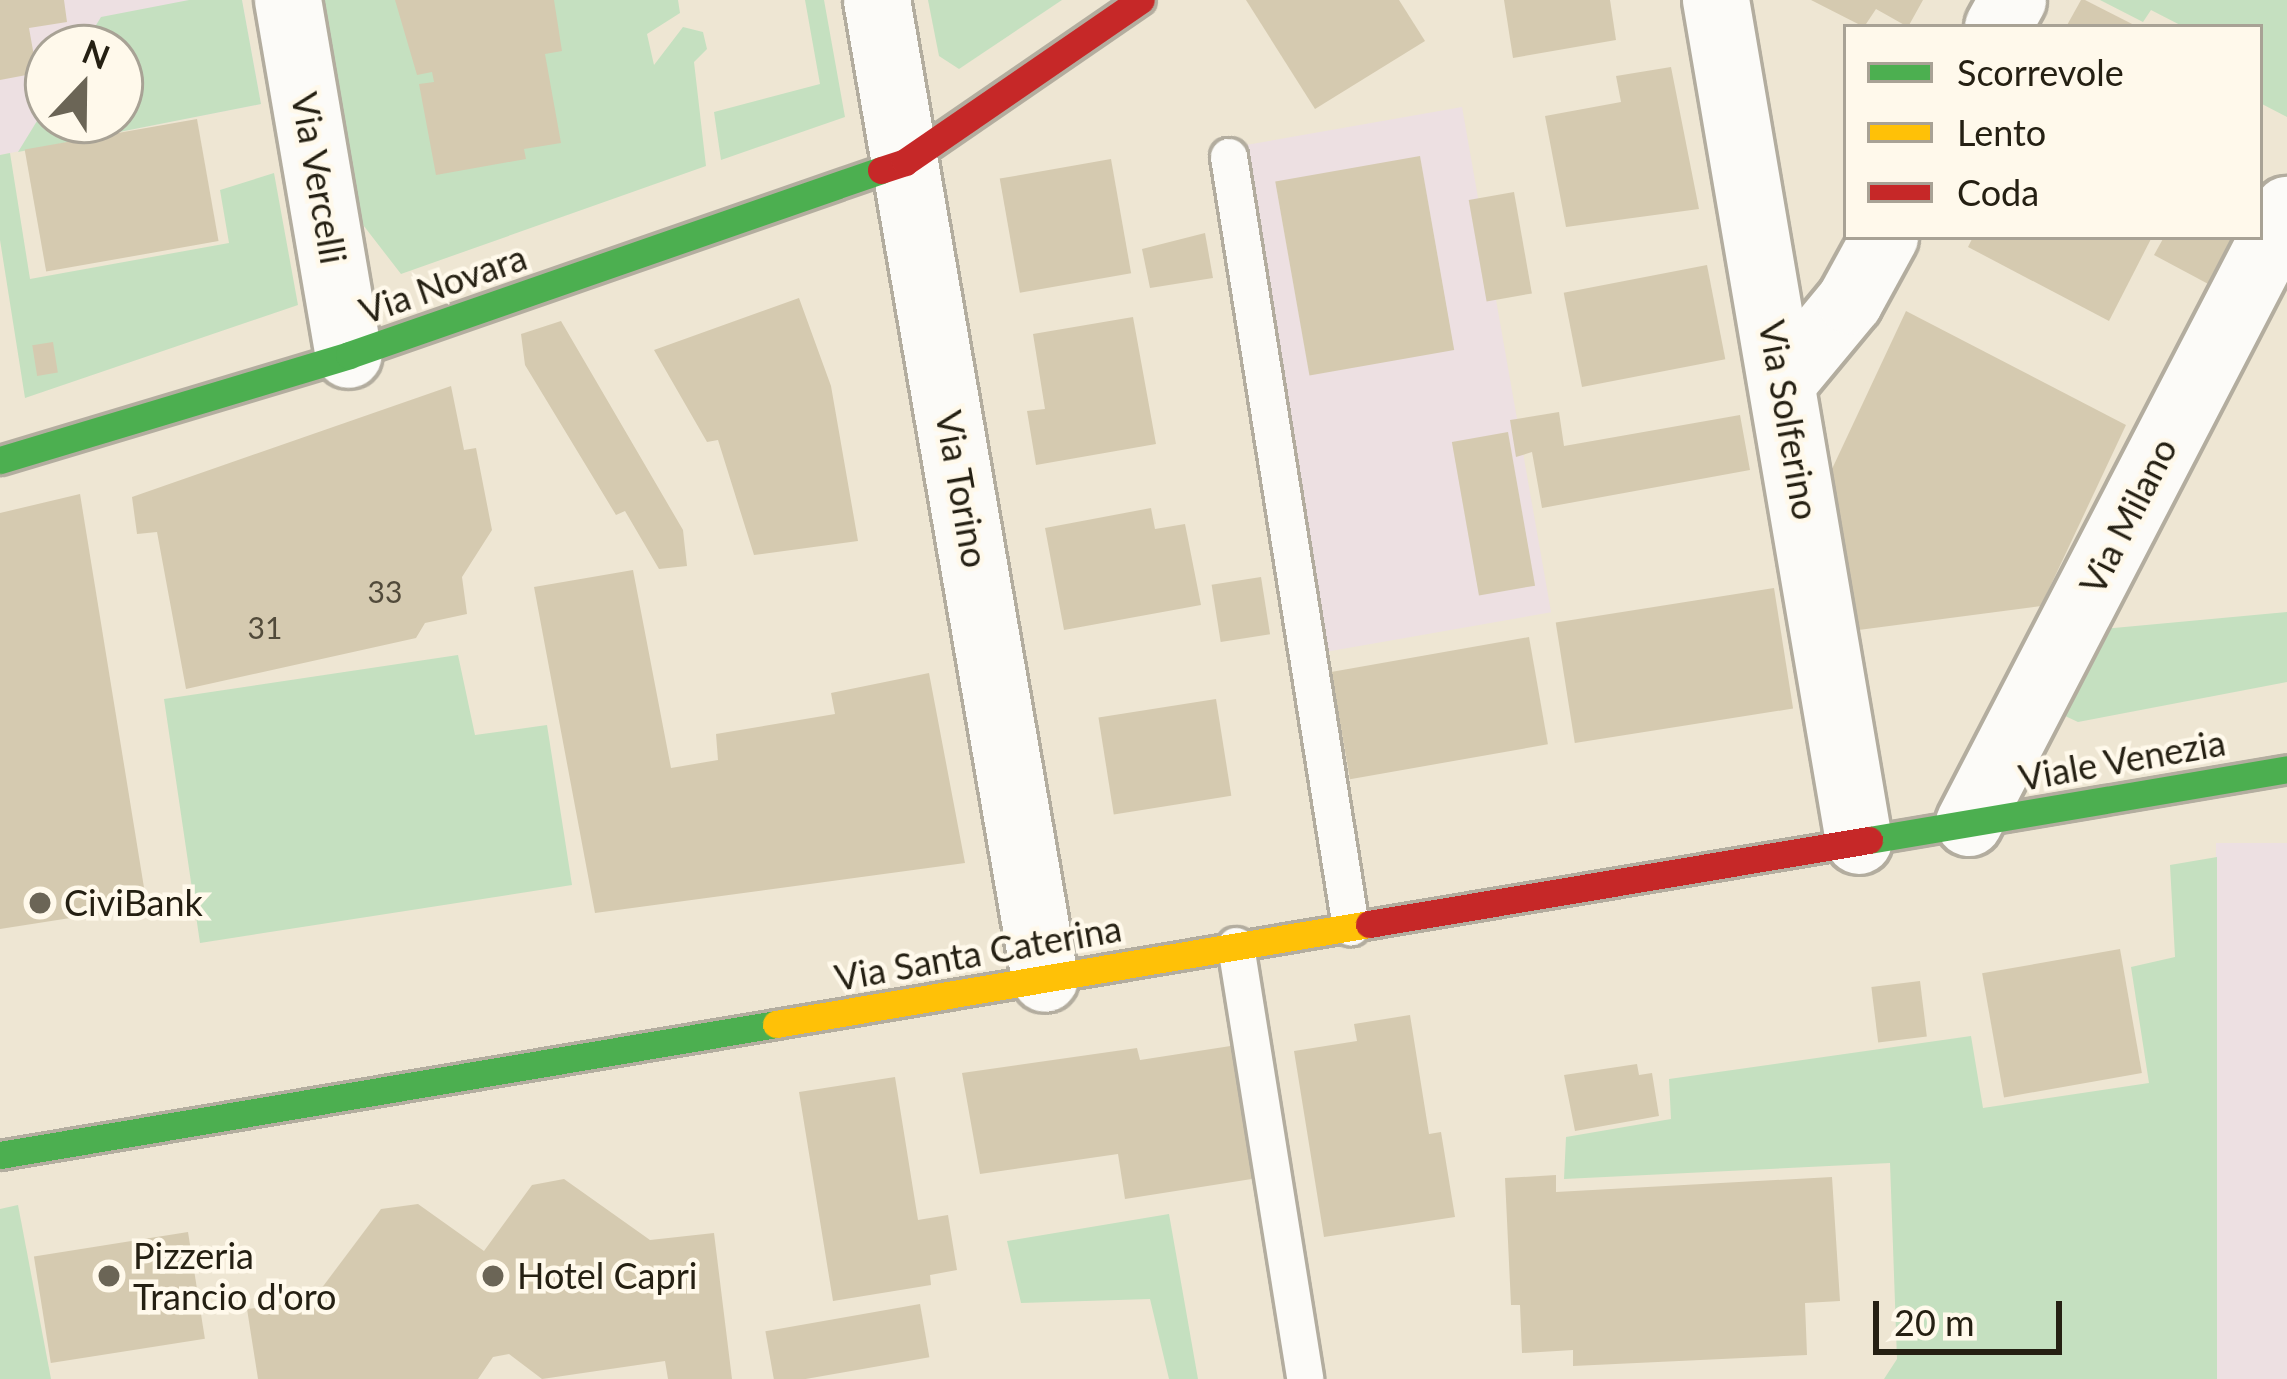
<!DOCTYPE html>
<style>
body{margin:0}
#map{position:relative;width:2287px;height:1379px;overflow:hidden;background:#eee6d3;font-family:Lato,sans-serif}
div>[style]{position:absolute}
.industrial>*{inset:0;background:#ede0e2;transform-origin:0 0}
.green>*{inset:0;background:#c5e0c0}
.building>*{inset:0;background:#d5cab0;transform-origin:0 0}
.roads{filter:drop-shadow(3px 0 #b3ad9f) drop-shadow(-3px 0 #b3ad9f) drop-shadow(0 3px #b3ad9f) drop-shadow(0 -3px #b3ad9f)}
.lane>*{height:36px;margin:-18px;padding:0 18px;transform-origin:18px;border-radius:18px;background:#fcfbf8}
.street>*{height:66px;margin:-33px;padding:0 33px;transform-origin:33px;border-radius:33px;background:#fcfbf8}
.fast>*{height:27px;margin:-13.5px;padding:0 13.5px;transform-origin:13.5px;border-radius:13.5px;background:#4caf50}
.slow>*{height:27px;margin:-13.5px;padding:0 13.5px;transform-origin:13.5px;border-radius:13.5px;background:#ffc107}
.jam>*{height:27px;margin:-13.5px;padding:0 13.5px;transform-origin:13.5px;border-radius:13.5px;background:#c62828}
.dots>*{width:33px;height:33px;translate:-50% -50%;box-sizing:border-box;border:6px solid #fff9eb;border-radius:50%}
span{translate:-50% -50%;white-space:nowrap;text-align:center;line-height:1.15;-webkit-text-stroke:9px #fff9eb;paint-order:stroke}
.number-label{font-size:30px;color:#514a3a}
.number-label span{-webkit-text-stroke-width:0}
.street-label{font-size:36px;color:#252013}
.poi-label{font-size:36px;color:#252013}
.left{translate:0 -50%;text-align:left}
.legend{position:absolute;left:1843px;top:24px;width:420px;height:216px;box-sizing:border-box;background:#fff9eb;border:3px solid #a8a295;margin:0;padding:15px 21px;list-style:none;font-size:36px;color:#252013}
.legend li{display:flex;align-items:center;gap:24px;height:60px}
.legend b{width:60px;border:3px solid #a8a295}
.north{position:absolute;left:24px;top:24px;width:120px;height:120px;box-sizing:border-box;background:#fff9eb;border:3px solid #a8a295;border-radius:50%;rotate:22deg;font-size:33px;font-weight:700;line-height:48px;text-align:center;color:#252013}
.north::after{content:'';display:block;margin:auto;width:42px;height:54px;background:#6b6556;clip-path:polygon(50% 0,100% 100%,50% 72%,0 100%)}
.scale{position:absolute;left:1873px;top:1301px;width:189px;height:54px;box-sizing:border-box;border:6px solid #252013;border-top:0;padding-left:15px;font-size:36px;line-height:42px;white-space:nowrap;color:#252013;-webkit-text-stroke:9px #fff9eb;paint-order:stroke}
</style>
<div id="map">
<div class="industrial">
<div style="clip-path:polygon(evenodd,0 0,242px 0,261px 104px,0 155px,0 0,48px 48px,120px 48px,120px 120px,48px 120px,48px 48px)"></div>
<div style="left:1462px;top:107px;width:513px;height:254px;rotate:80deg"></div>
<div style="left:2287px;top:843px;width:536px;height:71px;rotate:90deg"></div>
</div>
<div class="green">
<div style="clip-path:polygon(189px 0,242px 0,261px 104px,18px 152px,48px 103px,48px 120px,120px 120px,120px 48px,82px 48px,101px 17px)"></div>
<div style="clip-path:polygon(324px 0,678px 0,680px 13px,647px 34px,654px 65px,683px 27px,703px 32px,707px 49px,694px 62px,706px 166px,401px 274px,360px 221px)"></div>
<div style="clip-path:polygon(805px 0,824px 0,845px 117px,721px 160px,714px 112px,820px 84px)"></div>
<div style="clip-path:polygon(928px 0,1062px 0,959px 69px,939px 56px)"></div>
<div style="clip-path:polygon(2100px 0,2287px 0,2287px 117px,2260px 103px,2260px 27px,2184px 27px,2151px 10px,2143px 22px)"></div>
<div style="clip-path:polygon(10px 153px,30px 279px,229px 243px,220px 190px,274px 173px,298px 305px,25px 398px,0 240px,0 155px)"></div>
<div style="clip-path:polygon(2287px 612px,2287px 682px,2078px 722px,2063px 715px,2058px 701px,2092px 630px)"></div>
<div style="clip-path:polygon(458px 655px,475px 735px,547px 725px,572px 885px,200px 943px,164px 699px)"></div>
<div style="clip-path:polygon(2217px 857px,2217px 1379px,1884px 1379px,1897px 1359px,1890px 1163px,1564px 1179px,1566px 1137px,1671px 1119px,1669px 1079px,1971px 1036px,1983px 1108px,2149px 1083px,2131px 967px,2175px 957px,2170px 865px)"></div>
<div style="clip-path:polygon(18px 1205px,51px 1379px,0 1379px,0 1209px)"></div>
<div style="clip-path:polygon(1169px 1214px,1198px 1379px,1169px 1379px,1150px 1299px,1021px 1303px,1007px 1241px)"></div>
</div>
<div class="building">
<div style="clip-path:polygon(0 0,64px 0,67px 22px,29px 28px,37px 73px,0 80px)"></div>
<div style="clip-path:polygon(395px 0,554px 0,562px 51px,545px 54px,561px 143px,524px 149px,526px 159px,436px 175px,419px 84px,434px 82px,432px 72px,417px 75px)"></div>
<div style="clip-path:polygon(1246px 0,1399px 0,1425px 41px,1315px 109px)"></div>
<div style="clip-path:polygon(1504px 0,1610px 0,1616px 40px,1513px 58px)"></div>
<div style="clip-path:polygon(1811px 0,1923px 0,1908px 27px,1876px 9px,1864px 27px)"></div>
<div style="clip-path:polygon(2081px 0,2085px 0,2138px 27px,2066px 27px)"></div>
<div style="clip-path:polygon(1671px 67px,1699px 209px,1566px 227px,1545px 116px,1621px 102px,1616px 76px)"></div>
<div style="left:197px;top:119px;width:124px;height:175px;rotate:80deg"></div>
<div style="left:1420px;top:156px;width:197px;height:147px;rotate:80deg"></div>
<div style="left:1111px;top:159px;width:116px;height:113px;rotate:80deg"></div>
<div style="left:1514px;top:192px;width:103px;height:46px;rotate:80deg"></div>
<div style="clip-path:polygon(1205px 233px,1213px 278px,1150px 288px,1142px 249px)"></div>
<div style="clip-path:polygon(1973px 237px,2152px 237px,2109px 321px,1968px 247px)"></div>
<div style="clip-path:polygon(2164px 237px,2239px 237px,2212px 286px,2154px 255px)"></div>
<div style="left:1707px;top:265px;width:96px;height:146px;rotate:79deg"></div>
<div style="clip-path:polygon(799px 298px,831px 386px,858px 541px,754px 555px,718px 440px,707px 442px,654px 350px)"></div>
<div style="clip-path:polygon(1906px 311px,2126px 425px,2041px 606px,1851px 631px,1828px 499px,1832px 469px)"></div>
<div style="clip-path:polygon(1133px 317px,1156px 444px,1036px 465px,1027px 411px,1045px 409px,1033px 334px)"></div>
<div style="clip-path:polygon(561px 321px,683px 530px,687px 566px,659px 569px,625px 511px,616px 515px,525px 365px,521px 334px)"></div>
<div style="left:53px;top:342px;width:31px;height:21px;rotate:81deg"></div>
<div style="clip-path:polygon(451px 386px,464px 450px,476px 448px,492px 530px,462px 577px,467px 614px,425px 623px,416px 638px,186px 689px,157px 532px,137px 534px,132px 497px)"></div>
<div style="clip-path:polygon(1559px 412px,1564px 446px,1740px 415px,1750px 470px,1542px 508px,1532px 452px,1516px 457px,1510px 420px)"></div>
<div style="left:1508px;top:432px;width:156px;height:57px;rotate:80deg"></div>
<div style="clip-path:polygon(80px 494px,147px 906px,0 929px,0 513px)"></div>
<div style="clip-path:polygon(1151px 508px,1155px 529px,1185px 524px,1201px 605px,1064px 630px,1045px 528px)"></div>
<div style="clip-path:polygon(633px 570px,671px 768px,718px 760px,716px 734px,835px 714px,831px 693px,929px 673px,965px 863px,595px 913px,534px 587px)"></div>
<div style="left:1261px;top:577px;width:58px;height:50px;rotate:81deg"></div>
<div style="left:1774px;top:588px;width:122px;height:221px;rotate:81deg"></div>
<div style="left:1529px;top:637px;width:109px;height:201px;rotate:80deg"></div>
<div style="left:1216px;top:699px;width:98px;height:119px;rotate:81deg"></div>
<div style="left:2120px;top:949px;width:126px;height:140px;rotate:80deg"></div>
<div style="left:1920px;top:981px;width:56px;height:49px;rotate:83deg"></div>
<div style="clip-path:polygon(1410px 1015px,1429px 1134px,1441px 1132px,1455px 1217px,1324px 1237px,1294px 1051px,1357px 1041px,1354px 1024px)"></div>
<div style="clip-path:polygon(1237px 1045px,1258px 1178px,1125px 1199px,1118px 1154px,980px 1174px,962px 1073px,1137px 1048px,1140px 1060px)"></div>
<div style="clip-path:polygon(1637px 1064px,1639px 1075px,1652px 1073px,1659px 1116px,1575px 1131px,1564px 1075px)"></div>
<div style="clip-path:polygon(895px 1077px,918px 1220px,948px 1215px,957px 1270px,930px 1275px,931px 1285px,833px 1301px,799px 1092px)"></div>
<div style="clip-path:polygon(1556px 1175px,1556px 1192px,1832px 1177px,1840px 1301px,1805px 1303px,1807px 1355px,1573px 1366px,1573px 1350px,1522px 1353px,1520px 1305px,1511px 1305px,1505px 1178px)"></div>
<div style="clip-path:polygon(564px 1179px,650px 1240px,714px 1233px,732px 1379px,668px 1379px,665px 1361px,542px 1379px,509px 1354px,493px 1357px,478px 1379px,258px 1379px,247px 1309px,312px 1301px,381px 1209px,418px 1204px,484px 1251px,532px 1185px)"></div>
<div style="left:188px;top:1232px;width:108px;height:156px;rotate:81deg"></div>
<div style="left:920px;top:1304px;width:54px;height:157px;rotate:80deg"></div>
</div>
<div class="roads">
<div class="lane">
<div style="left:1229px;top:157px;width:780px;rotate:81deg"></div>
<div style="left:1236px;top:946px;width:438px;rotate:80.9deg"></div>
</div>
<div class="street">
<div style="left:288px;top:0;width:360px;rotate:80.3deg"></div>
<div style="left:877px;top:0;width:993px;rotate:80.26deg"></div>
<div style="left:1716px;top:0;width:853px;rotate:80.35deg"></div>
<div style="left:1998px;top:27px;width:31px;rotate:-61deg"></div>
<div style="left:1783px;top:382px;width:105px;rotate:-50.4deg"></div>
<div style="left:1850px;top:301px;width:73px;rotate:-61.3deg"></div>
<div style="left:1969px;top:823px;width:691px;rotate:-62.58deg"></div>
</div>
<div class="fast">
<div style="left:0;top:460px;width:364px;rotate:-16.7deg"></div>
<div style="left:349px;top:355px;width:563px;rotate:-19.17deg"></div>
<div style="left:1869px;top:840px;width:424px;rotate:-9.6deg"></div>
<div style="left:0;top:1155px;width:787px;rotate:-9.58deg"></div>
</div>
<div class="slow">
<div style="left:776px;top:1024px;width:601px;rotate:-9.57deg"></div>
</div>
<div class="jam">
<div style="left:881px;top:170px;width:25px;rotate:-18deg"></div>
<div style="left:905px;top:162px;width:286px;rotate:-34.5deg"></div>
<div style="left:1369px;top:924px;width:507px;rotate:-9.54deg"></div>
</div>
</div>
<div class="dots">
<div style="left:40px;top:903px;background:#6b6556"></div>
<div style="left:109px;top:1276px;background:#6b6556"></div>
<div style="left:493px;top:1276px;background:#6b6556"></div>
</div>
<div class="number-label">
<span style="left:385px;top:591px">33</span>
<span style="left:265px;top:627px">31</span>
</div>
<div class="street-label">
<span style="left:319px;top:178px;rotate:80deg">Via Vercelli</span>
<span style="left:443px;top:284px;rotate:-19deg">Via Novara</span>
<span style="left:1789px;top:420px;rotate:80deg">Via Solferino</span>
<span style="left:962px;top:489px;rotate:80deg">Via Torino</span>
<span style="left:2128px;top:516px;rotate:-63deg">Via Milano</span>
<span style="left:2122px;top:760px;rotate:-10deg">Viale Venezia</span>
<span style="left:978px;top:953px;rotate:-10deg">Via Santa Caterina</span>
</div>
<div class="poi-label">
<span class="left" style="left:64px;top:903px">CiviBank</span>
<span class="left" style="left:133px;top:1276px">Pizzeria<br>Trancio d'oro</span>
<span class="left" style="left:517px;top:1276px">Hotel Capri</span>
</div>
<ul class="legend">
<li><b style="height:15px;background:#4caf50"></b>Scorrevole</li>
<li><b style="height:15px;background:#ffc107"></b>Lento</li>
<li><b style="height:15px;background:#c62828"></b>Coda</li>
</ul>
<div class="north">N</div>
<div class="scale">20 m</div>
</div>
